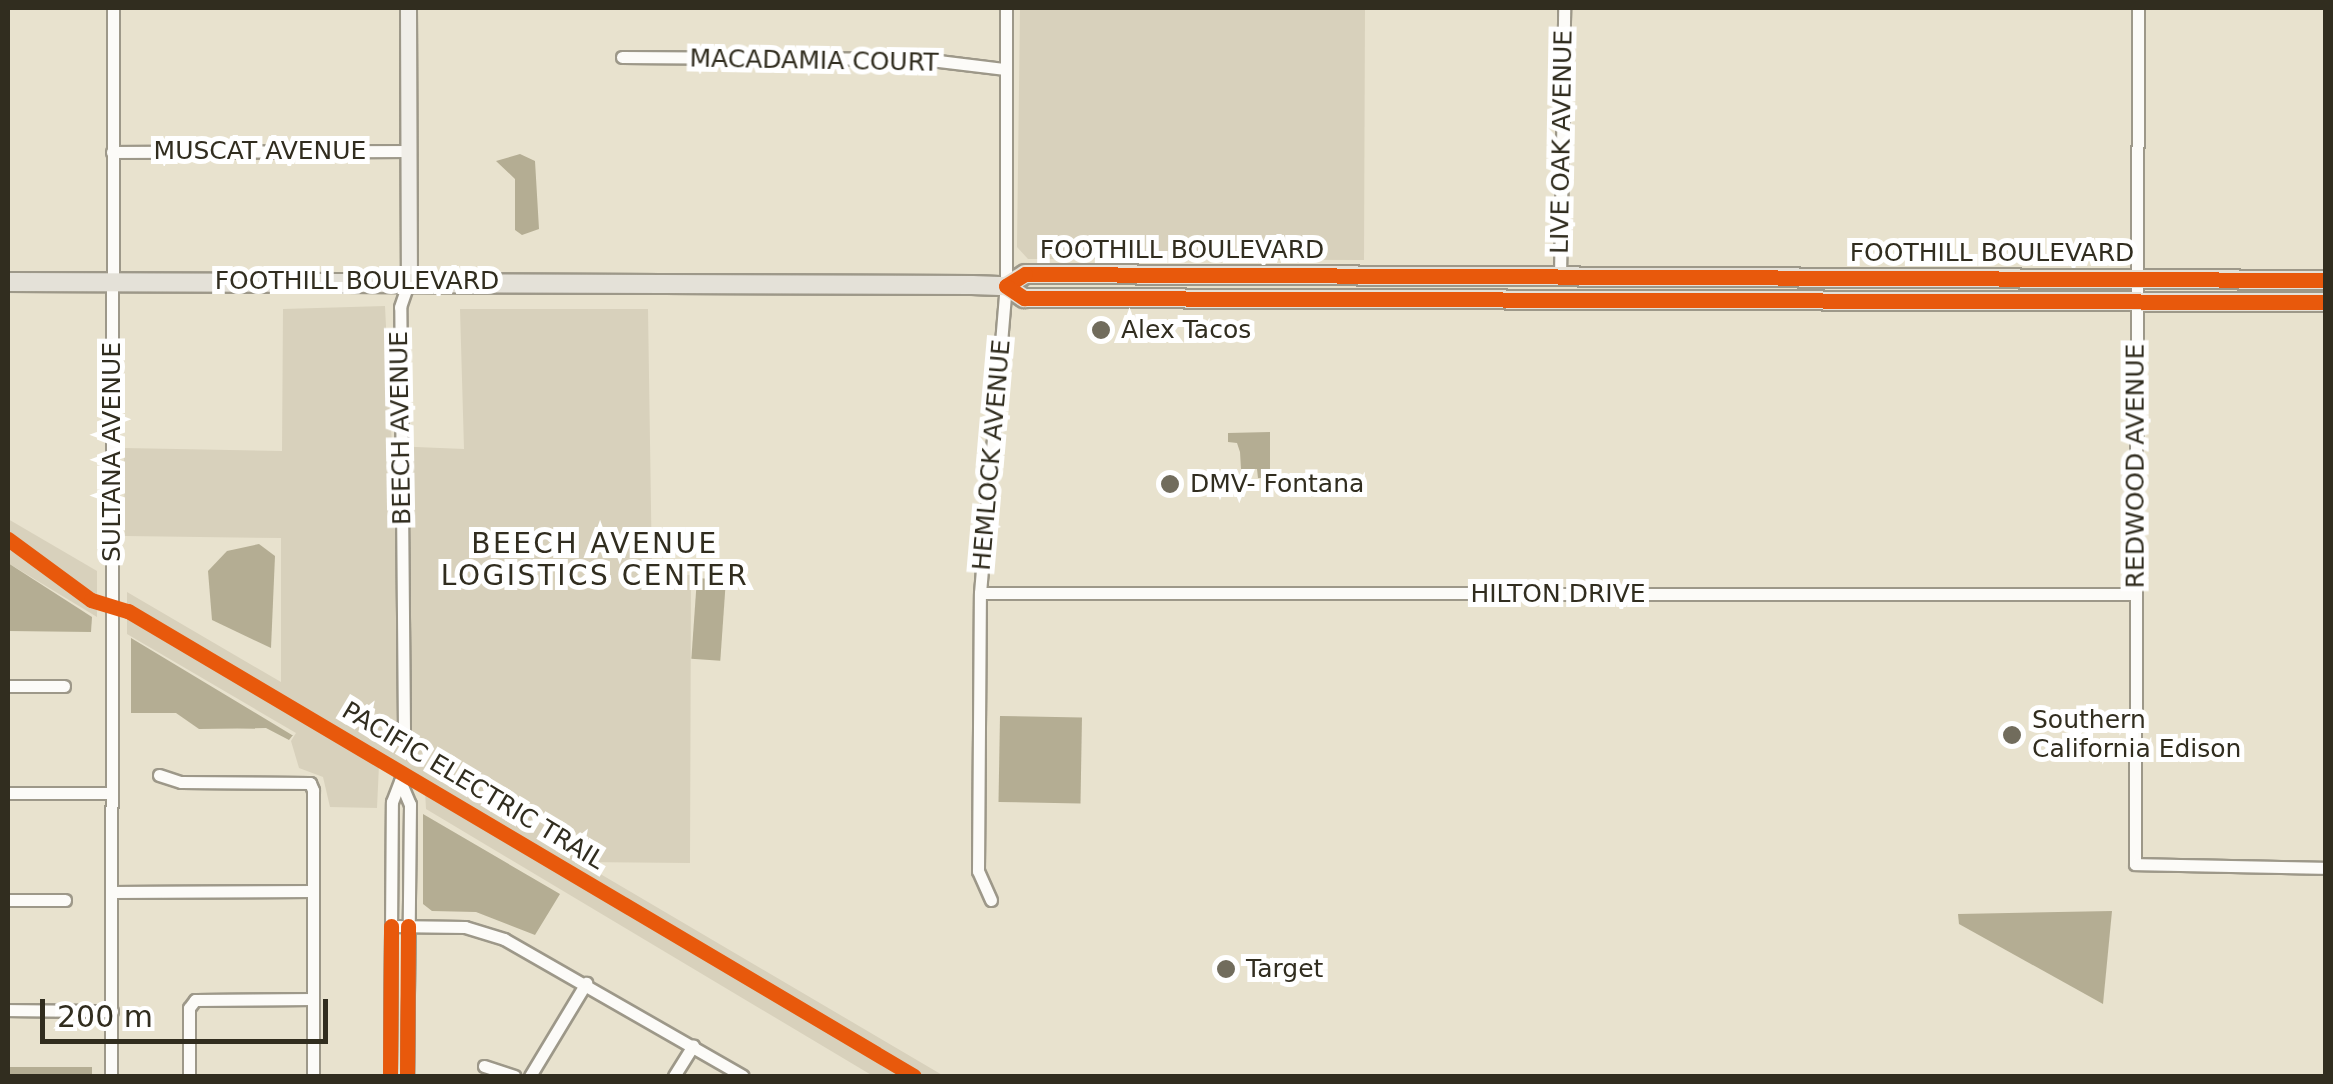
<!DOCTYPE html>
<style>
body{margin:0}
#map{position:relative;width:2333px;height:1084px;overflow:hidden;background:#e8e2ce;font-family:"DejaVu Sans",sans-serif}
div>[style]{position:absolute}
.green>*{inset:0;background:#d8d1bc}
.water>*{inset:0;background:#b4ad93;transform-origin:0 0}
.roads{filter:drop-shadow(2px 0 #9d9889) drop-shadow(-2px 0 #9d9889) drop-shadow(0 2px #9d9889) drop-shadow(0 -2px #9d9889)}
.street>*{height:11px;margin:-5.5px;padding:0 5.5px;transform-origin:5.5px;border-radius:5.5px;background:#fcfbf8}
.secondary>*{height:15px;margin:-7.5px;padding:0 7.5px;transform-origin:7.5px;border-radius:7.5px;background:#f0eee8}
.primary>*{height:18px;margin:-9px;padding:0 9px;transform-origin:9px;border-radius:9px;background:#e4e1d8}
.cycleway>*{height:15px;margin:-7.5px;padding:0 7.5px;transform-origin:7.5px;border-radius:7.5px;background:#e8590c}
.dots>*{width:28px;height:28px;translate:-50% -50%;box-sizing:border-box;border:5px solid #fff;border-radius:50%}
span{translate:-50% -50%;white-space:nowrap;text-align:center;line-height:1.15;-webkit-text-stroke:10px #fff;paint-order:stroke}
.street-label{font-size:25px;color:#312d1f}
.poi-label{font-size:25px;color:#312d1f}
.left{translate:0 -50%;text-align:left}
.neighbourhood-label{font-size:28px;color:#312d1f;letter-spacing:2.5px}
.frame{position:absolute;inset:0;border:10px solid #312d1f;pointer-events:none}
.scale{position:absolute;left:40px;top:999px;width:288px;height:45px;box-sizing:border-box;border:5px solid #312d1f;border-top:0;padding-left:12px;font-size:30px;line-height:35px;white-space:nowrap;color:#312d1f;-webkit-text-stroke:8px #fff;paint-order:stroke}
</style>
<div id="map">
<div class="green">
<div style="clip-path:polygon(1020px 8px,1365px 8px,1364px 260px,1028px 259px,1017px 247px)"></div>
<div style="clip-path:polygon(385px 306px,392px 446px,464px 449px,460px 309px,648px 309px,652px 574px,691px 575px,690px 863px,580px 862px,944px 1076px,873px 1076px,426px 809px,425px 791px,379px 765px,377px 808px,330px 807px,323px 777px,299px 768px,291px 741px,296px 733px,127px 634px,127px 592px,281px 682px,281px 538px,125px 536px,124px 448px,282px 451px,283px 309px)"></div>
<div style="clip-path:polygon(8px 519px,97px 571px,97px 617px,8px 563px)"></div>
</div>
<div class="water">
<div style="clip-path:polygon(520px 154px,535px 161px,539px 229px,522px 235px,515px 230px,515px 179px,496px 161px)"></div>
<div style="clip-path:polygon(1270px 432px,1270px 478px,1258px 478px,1257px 469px,1241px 469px,1240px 452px,1237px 443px,1228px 442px,1228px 433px)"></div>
<div style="clip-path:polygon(259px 544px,275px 556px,271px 648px,212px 620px,208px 571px,227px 551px)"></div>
<div style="clip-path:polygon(8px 563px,92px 617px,91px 632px,8px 631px)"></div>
<div style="left:697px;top:578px;width:29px;height:81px;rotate:4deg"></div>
<div style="clip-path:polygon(131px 638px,292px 735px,293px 735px,289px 740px,266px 728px,199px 729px,176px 713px,131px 713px)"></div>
<div style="left:1000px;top:716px;width:82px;height:86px;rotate:1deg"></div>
<div style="clip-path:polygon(423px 814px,560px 894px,535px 935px,476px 912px,432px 911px,423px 904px)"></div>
<div style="clip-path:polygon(2112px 911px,2103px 1004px,1959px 924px,1958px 914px)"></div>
<div style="left:8px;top:1067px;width:84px;height:9px"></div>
</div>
<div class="roads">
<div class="street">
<div style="left:2138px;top:8px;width:856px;rotate:90.2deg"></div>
<div style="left:2135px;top:864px;width:191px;rotate:1.2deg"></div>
<div style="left:622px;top:57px;width:300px;rotate:0.4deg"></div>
<div style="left:922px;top:59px;width:84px;rotate:6.9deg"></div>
<div style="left:112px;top:152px;width:296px;rotate:-0.2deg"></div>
<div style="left:1560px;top:277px;width:269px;rotate:-89.1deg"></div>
<div style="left:980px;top:593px;width:1156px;rotate:0.05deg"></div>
<div style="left:8px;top:686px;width:56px"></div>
<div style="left:404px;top:730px;width:423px;rotate:-90.5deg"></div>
<div style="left:400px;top:307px;width:28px;rotate:-71deg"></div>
<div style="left:159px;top:775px;width:23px;rotate:18deg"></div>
<div style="left:181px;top:782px;width:129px;rotate:0.4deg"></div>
<div style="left:310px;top:783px;width:8px;rotate:67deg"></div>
<div style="left:313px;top:790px;width:286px;rotate:90deg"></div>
<div style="left:400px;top:781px;width:25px;rotate:67deg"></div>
<div style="left:410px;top:804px;width:272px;rotate:90.6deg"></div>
<div style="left:8px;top:793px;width:103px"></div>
<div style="left:111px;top:892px;width:202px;rotate:-0.3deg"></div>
<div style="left:8px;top:900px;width:57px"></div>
<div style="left:991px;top:900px;width:32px;rotate:-114deg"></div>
<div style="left:978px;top:871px;width:278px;rotate:-89.6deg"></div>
<div style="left:980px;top:593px;width:308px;rotate:-85.2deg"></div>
<div style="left:1006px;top:286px;width:278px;rotate:-90deg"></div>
<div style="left:391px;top:926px;width:74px;rotate:0.8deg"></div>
<div style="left:465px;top:927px;width:41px;rotate:17.1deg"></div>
<div style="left:504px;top:939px;width:275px;rotate:29.8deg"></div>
<div style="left:8px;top:1010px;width:104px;rotate:0.6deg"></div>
<div style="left:484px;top:1066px;width:32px;rotate:18deg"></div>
<div style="left:111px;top:1076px;width:1068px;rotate:-89.89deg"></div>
<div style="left:189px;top:1076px;width:68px;rotate:-90deg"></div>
<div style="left:189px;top:1008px;width:10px;rotate:-53deg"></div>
<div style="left:195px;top:1000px;width:118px;rotate:-0.5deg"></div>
<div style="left:390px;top:1076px;width:274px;rotate:-89.6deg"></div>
<div style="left:392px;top:802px;width:22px;rotate:-69deg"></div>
<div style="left:530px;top:1076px;width:109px;rotate:-58.9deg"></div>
<div style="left:674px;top:1076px;width:36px;rotate:-58deg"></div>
</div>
<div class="secondary">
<div style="left:408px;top:8px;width:273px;rotate:89.8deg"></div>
</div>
<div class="primary">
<div style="left:8px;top:282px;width:964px;rotate:0.18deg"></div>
<div style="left:972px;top:285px;width:34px;rotate:2deg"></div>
<div style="left:1006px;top:286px;width:22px;rotate:34deg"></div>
<div style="left:1024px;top:298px;width:1302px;rotate:0.18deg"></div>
<div style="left:1006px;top:286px;width:22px;rotate:-32deg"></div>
<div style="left:1025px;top:274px;width:1301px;rotate:0.26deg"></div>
</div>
</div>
<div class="cycleway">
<div style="left:2326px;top:280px;width:1301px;rotate:-179.74deg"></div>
<div style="left:1025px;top:274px;width:22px;rotate:148deg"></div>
<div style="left:1006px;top:286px;width:22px;rotate:34deg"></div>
<div style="left:1024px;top:298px;width:1302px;rotate:0.18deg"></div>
<div style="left:8px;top:539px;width:103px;rotate:36.3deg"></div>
<div style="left:91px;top:600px;width:39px;rotate:17deg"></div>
<div style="left:128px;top:611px;width:913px;rotate:30.61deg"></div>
<div style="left:390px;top:1076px;width:150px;rotate:-89.6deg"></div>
<div style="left:407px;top:1076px;width:150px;rotate:-89.6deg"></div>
</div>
<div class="dots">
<div style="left:1101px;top:330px;background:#716c5c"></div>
<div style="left:1170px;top:484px;background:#716c5c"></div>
<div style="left:2012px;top:735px;background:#716c5c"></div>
<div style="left:1226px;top:969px;background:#716c5c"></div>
</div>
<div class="street-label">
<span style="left:814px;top:61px;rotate:1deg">MACADAMIA COURT</span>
<span style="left:1562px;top:142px;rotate:-89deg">LIVE OAK AVENUE</span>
<span style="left:260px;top:151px">MUSCAT AVENUE</span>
<span style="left:1182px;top:250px">FOOTHILL BOULEVARD</span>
<span style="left:1992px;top:253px">FOOTHILL BOULEVARD</span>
<span style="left:357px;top:281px">FOOTHILL BOULEVARD</span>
<span style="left:401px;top:428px;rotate:-91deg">BEECH AVENUE</span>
<span style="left:112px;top:452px;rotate:-90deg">SULTANA AVENUE</span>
<span style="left:992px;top:455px;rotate:-85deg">HEMLOCK AVENUE</span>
<span style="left:2136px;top:466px;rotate:-90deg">REDWOOD AVENUE</span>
<span style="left:1558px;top:594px">HILTON DRIVE</span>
<span style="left:473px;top:786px;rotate:31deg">PACIFIC ELECTRIC TRAIL</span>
</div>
<div class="poi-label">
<span class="left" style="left:1121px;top:330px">Alex Tacos</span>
<span class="left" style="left:1190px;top:484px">DMV- Fontana</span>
<span class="left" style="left:2032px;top:735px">Southern<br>California Edison</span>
<span class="left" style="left:1246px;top:969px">Target</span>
</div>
<div class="neighbourhood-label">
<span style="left:595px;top:560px">BEECH AVENUE<br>LOGISTICS CENTER</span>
</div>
<div class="frame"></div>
<div class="scale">200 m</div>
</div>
